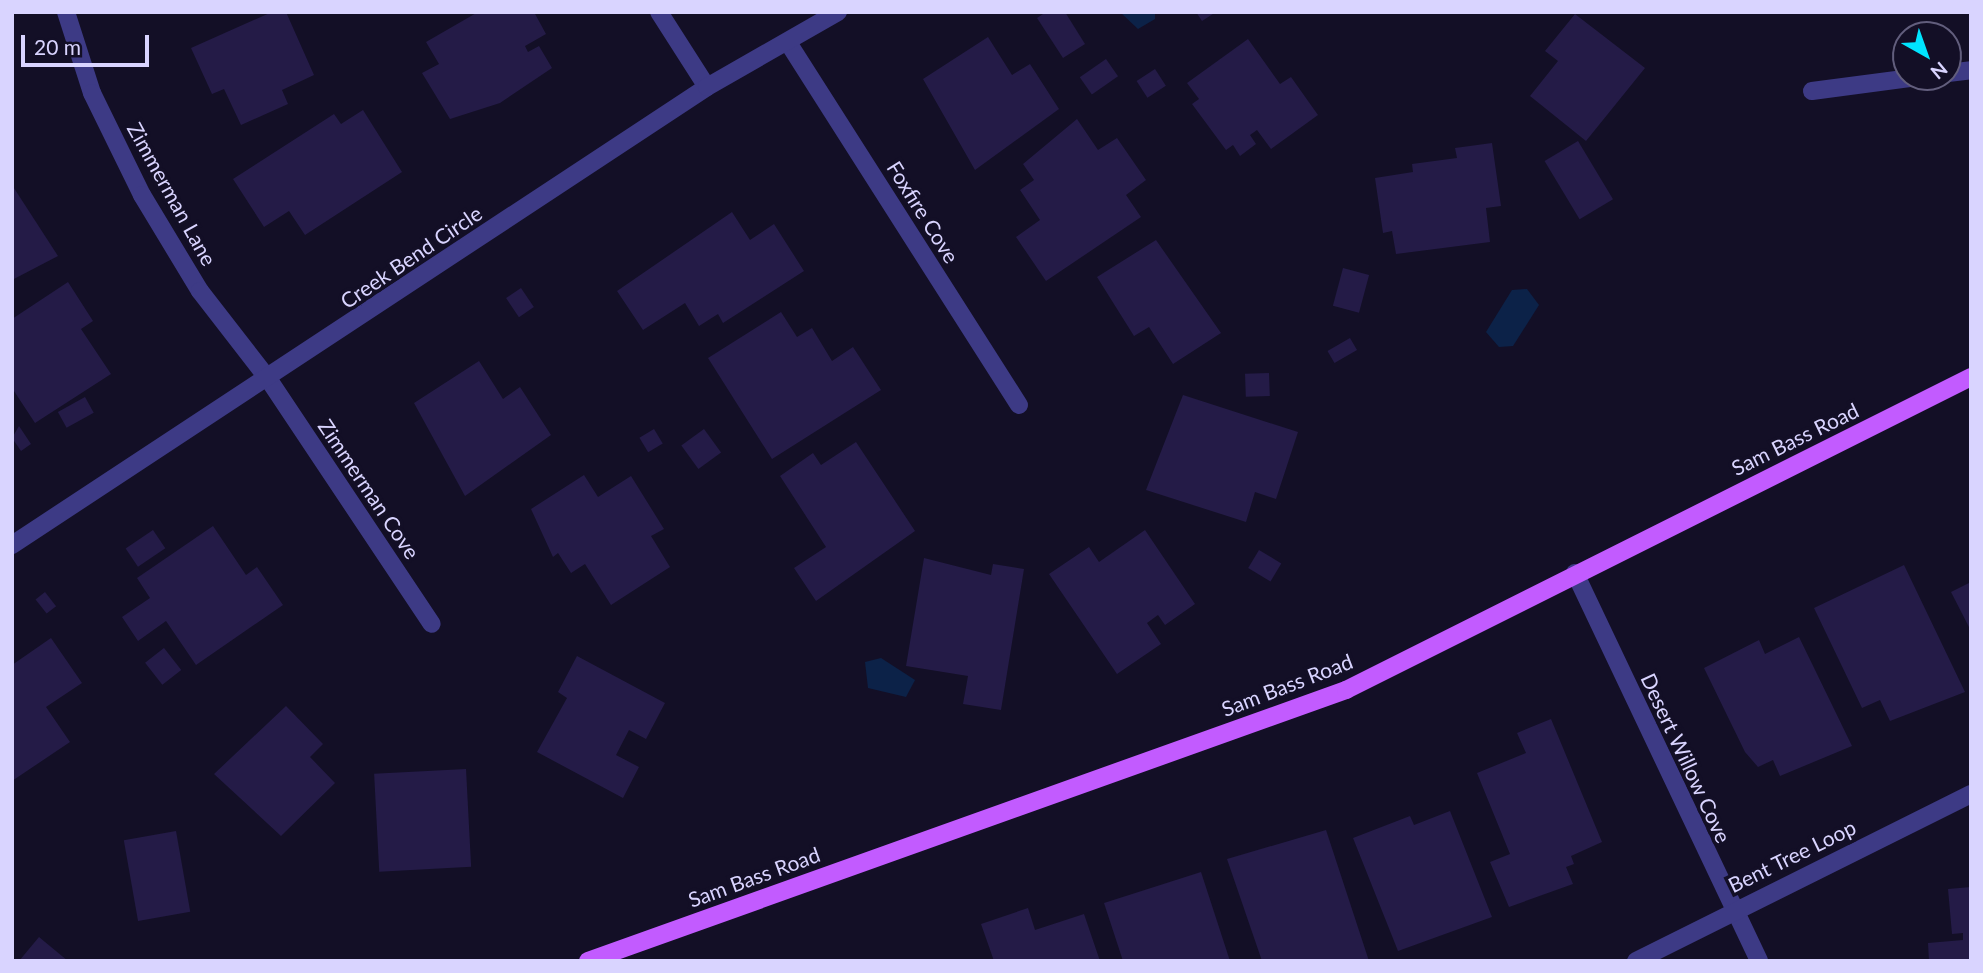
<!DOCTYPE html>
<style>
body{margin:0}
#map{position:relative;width:1983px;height:973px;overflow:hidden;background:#130f26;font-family:Lato,sans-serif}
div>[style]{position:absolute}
.water>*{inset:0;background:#0c2248}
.building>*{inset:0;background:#241b47;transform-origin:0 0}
.minor>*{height:18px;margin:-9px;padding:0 9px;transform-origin:9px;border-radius:9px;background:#3d3a85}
.major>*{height:18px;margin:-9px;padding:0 9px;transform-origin:9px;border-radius:9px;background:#c25bff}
span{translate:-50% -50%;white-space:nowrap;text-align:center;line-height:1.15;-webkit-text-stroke:7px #130f26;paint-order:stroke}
.street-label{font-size:21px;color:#d9d4ff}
.frame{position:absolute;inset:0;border:14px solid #d9d4ff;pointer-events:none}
.north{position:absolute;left:1892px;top:21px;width:70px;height:70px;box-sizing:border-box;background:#130f26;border:2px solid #625e7d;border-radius:50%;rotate:140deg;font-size:19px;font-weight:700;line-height:28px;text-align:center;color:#d9d4ff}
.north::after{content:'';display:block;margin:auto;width:24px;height:32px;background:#00e5ff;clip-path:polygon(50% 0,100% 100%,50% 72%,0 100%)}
.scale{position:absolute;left:21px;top:35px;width:128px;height:32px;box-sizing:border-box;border:4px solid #d9d4ff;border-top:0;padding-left:9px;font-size:21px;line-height:24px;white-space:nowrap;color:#d9d4ff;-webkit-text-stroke:5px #130f26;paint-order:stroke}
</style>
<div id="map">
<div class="water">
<div style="clip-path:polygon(1120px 12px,1155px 12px,1155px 19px,1138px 29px)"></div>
<div style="clip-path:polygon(1527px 289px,1539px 305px,1513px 346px,1499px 347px,1486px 332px,1512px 290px)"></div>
<div style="clip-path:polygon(881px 658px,915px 680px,906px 697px,868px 688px,865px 662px)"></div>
</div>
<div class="building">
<div style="clip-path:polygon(272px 12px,286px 12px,314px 75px,282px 90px,288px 104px,241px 125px,224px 89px,212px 94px,191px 48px)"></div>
<div style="clip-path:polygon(478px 12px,534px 12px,546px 34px,525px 46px,528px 52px,539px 46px,552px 68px,500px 103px,450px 119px,422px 73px,439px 64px,426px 42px)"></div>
<div style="clip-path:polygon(1046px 12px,1065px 12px,1085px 44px,1063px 58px,1037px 18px)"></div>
<div style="clip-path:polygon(1196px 12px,1216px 12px,1202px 21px)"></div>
<div style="clip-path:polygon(1575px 14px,1645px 68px,1586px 141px,1530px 96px,1558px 61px,1545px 51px)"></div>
<div style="clip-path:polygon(988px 37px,1012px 75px,1030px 64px,1059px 109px,975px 170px,923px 79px)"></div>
<div style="clip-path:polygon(1248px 39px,1280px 84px,1291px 77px,1318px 115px,1271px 149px,1257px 130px,1250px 135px,1256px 144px,1240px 156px,1233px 145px,1226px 150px,1192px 104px,1199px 99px,1187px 83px)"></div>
<div style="left:1106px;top:59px;width:21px;height:32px;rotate:55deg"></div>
<div style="left:1155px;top:69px;width:20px;height:22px;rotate:57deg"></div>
<div style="clip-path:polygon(363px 110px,402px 172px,305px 235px,289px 211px,264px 227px,233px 179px,334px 114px,341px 124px)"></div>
<div style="clip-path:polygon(1077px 119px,1098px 150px,1117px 138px,1146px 180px,1126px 195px,1141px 217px,1046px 281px,1016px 237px,1040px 220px,1020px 190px,1034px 180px,1023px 164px)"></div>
<div style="left:1578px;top:141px;width:68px;height:39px;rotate:59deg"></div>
<div style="clip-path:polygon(1492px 143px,1501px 206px,1486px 208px,1490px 242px,1396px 254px,1392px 231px,1383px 233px,1375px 178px,1413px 172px,1412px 164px,1457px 158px,1455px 148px)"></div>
<div style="clip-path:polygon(12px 185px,58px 256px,12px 280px)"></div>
<div style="clip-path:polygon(732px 212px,750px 240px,774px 224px,804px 271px,723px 323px,718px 314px,699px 326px,685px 303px,643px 330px,617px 291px)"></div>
<div style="clip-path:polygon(1156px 240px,1221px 333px,1173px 364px,1149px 327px,1134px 336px,1097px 277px)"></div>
<div style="left:1343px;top:268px;width:27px;height:39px;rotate:15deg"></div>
<div style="clip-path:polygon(68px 282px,93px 321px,81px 329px,111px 374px,35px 423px,12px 388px,12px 319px)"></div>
<div style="left:521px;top:288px;width:23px;height:18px;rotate:56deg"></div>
<div style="clip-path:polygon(781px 312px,797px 337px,812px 328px,832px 361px,853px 347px,881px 390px,772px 459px,708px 358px)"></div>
<div style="left:1350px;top:338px;width:14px;height:26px;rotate:60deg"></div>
<div style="clip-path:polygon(479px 361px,503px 399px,520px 387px,551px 435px,465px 496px,414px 403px)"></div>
<div style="left:1269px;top:373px;width:23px;height:24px;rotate:88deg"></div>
<div style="clip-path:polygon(1183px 395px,1298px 432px,1276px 499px,1255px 492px,1246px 522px,1146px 490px)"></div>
<div style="left:85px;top:397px;width:18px;height:31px;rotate:61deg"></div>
<div style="clip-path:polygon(19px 426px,31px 444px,21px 451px,12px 438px)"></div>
<div style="left:654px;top:429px;width:17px;height:17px;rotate:59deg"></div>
<div style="left:704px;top:429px;width:29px;height:28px;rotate:54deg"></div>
<div style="clip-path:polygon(856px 442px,915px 531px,816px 601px,794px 568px,826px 547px,780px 476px,813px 453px,821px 465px)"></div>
<div style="clip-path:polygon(584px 475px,598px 497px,631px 476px,664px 529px,651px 536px,670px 567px,611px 605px,585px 564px,571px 573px,558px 553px,553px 557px,531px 509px)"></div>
<div style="clip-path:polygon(213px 526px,246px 575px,257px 567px,283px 605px,196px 665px,166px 621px,138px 641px,122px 617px,150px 598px,137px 578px)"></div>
<div style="left:153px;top:530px;width:22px;height:33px;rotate:56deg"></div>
<div style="clip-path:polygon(1145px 530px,1195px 604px,1165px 625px,1158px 615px,1147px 623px,1161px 644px,1117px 674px,1049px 574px,1089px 547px,1099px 562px)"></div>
<div style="left:1259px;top:550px;width:26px;height:21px;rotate:31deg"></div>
<div style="clip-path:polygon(924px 558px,991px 575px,993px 564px,1024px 569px,1001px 710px,963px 704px,968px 676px,906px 666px)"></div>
<div style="clip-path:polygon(1904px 565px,1965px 692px,1890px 721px,1880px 700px,1862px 708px,1814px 608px)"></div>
<div style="clip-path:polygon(1971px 582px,1971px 631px,1951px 592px)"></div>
<div style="left:45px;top:592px;width:18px;height:12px;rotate:52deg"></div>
<div style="clip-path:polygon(1799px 637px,1852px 746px,1780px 776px,1773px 760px,1758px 767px,1745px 752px,1704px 668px,1759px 640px,1765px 654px)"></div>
<div style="clip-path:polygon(51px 638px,82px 683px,46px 707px,70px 742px,12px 781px,12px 665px)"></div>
<div style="left:164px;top:648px;width:28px;height:24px;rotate:52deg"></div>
<div style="clip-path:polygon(577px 656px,665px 703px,646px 739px,629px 730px,616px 755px,639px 767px,623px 798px,537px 752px,567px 698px,558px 692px)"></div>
<div style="clip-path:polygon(286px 706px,323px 744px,310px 757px,335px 783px,281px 836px,214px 774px)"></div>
<div style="clip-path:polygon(1551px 719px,1602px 842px,1571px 856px,1574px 864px,1566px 867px,1573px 884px,1509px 907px,1490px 862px,1510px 854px,1477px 773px,1526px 753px,1517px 733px)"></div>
<div style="left:466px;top:769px;width:98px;height:92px;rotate:87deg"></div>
<div style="clip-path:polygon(1450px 811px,1492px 917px,1398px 951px,1353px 838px,1410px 816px,1414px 825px)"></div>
<div style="clip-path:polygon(1326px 830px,1369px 961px,1262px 961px,1227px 859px)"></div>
<div style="left:176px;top:831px;width:82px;height:53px;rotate:80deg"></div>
<div style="clip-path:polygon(1201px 872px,1230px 961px,1123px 961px,1104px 903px)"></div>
<div style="clip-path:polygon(1971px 887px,1971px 961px,1929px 961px,1928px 943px,1963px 940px,1963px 933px,1952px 934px,1948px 889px)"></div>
<div style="clip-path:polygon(1028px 908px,1035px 930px,1084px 914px,1100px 961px,994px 961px,981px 924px)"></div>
<div style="clip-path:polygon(39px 937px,68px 961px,19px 961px)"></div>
</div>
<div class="minor">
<div style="left:66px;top:12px;width:85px;rotate:72.2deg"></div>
<div style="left:92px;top:93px;width:114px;rotate:63.9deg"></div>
<div style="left:142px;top:195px;width:112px;rotate:58.9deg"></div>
<div style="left:200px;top:291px;width:113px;rotate:52.2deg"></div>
<div style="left:269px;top:380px;width:293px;rotate:56.3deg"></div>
<div style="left:659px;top:12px;width:89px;rotate:57.4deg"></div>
<div style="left:789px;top:44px;width:428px;rotate:57.5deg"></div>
<div style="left:1948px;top:73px;width:23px;rotate:-7deg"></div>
<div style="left:1812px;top:91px;width:108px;rotate:-7.5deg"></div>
<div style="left:12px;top:545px;width:832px;rotate:-33.38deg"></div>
<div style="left:707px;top:87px;width:151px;rotate:-29.8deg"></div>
<div style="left:1575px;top:573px;width:429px;rotate:64.6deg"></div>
<div style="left:1636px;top:961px;width:374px;rotate:-26.5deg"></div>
</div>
<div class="major">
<div style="left:588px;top:961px;width:805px;rotate:-19.67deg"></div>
<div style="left:1346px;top:690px;width:699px;rotate:-26.6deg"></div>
</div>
<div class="street-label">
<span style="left:172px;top:194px;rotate:61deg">Zimmerman Lane</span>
<span style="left:923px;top:212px;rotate:58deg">Foxfire Cove</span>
<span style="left:411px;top:257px;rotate:-34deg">Creek Bend Circle</span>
<span style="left:1795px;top:439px;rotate:-26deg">Sam Bass Road</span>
<span style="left:369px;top:489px;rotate:56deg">Zimmerman Cove</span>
<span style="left:1287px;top:685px;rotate:-21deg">Sam Bass Road</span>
<span style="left:1686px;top:758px;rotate:65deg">Desert Willow Cove</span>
<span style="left:1792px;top:856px;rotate:-26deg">Bent Tree Loop</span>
<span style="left:754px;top:877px;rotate:-20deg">Sam Bass Road</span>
</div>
<div class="frame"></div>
<div class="north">N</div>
<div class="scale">20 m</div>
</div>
